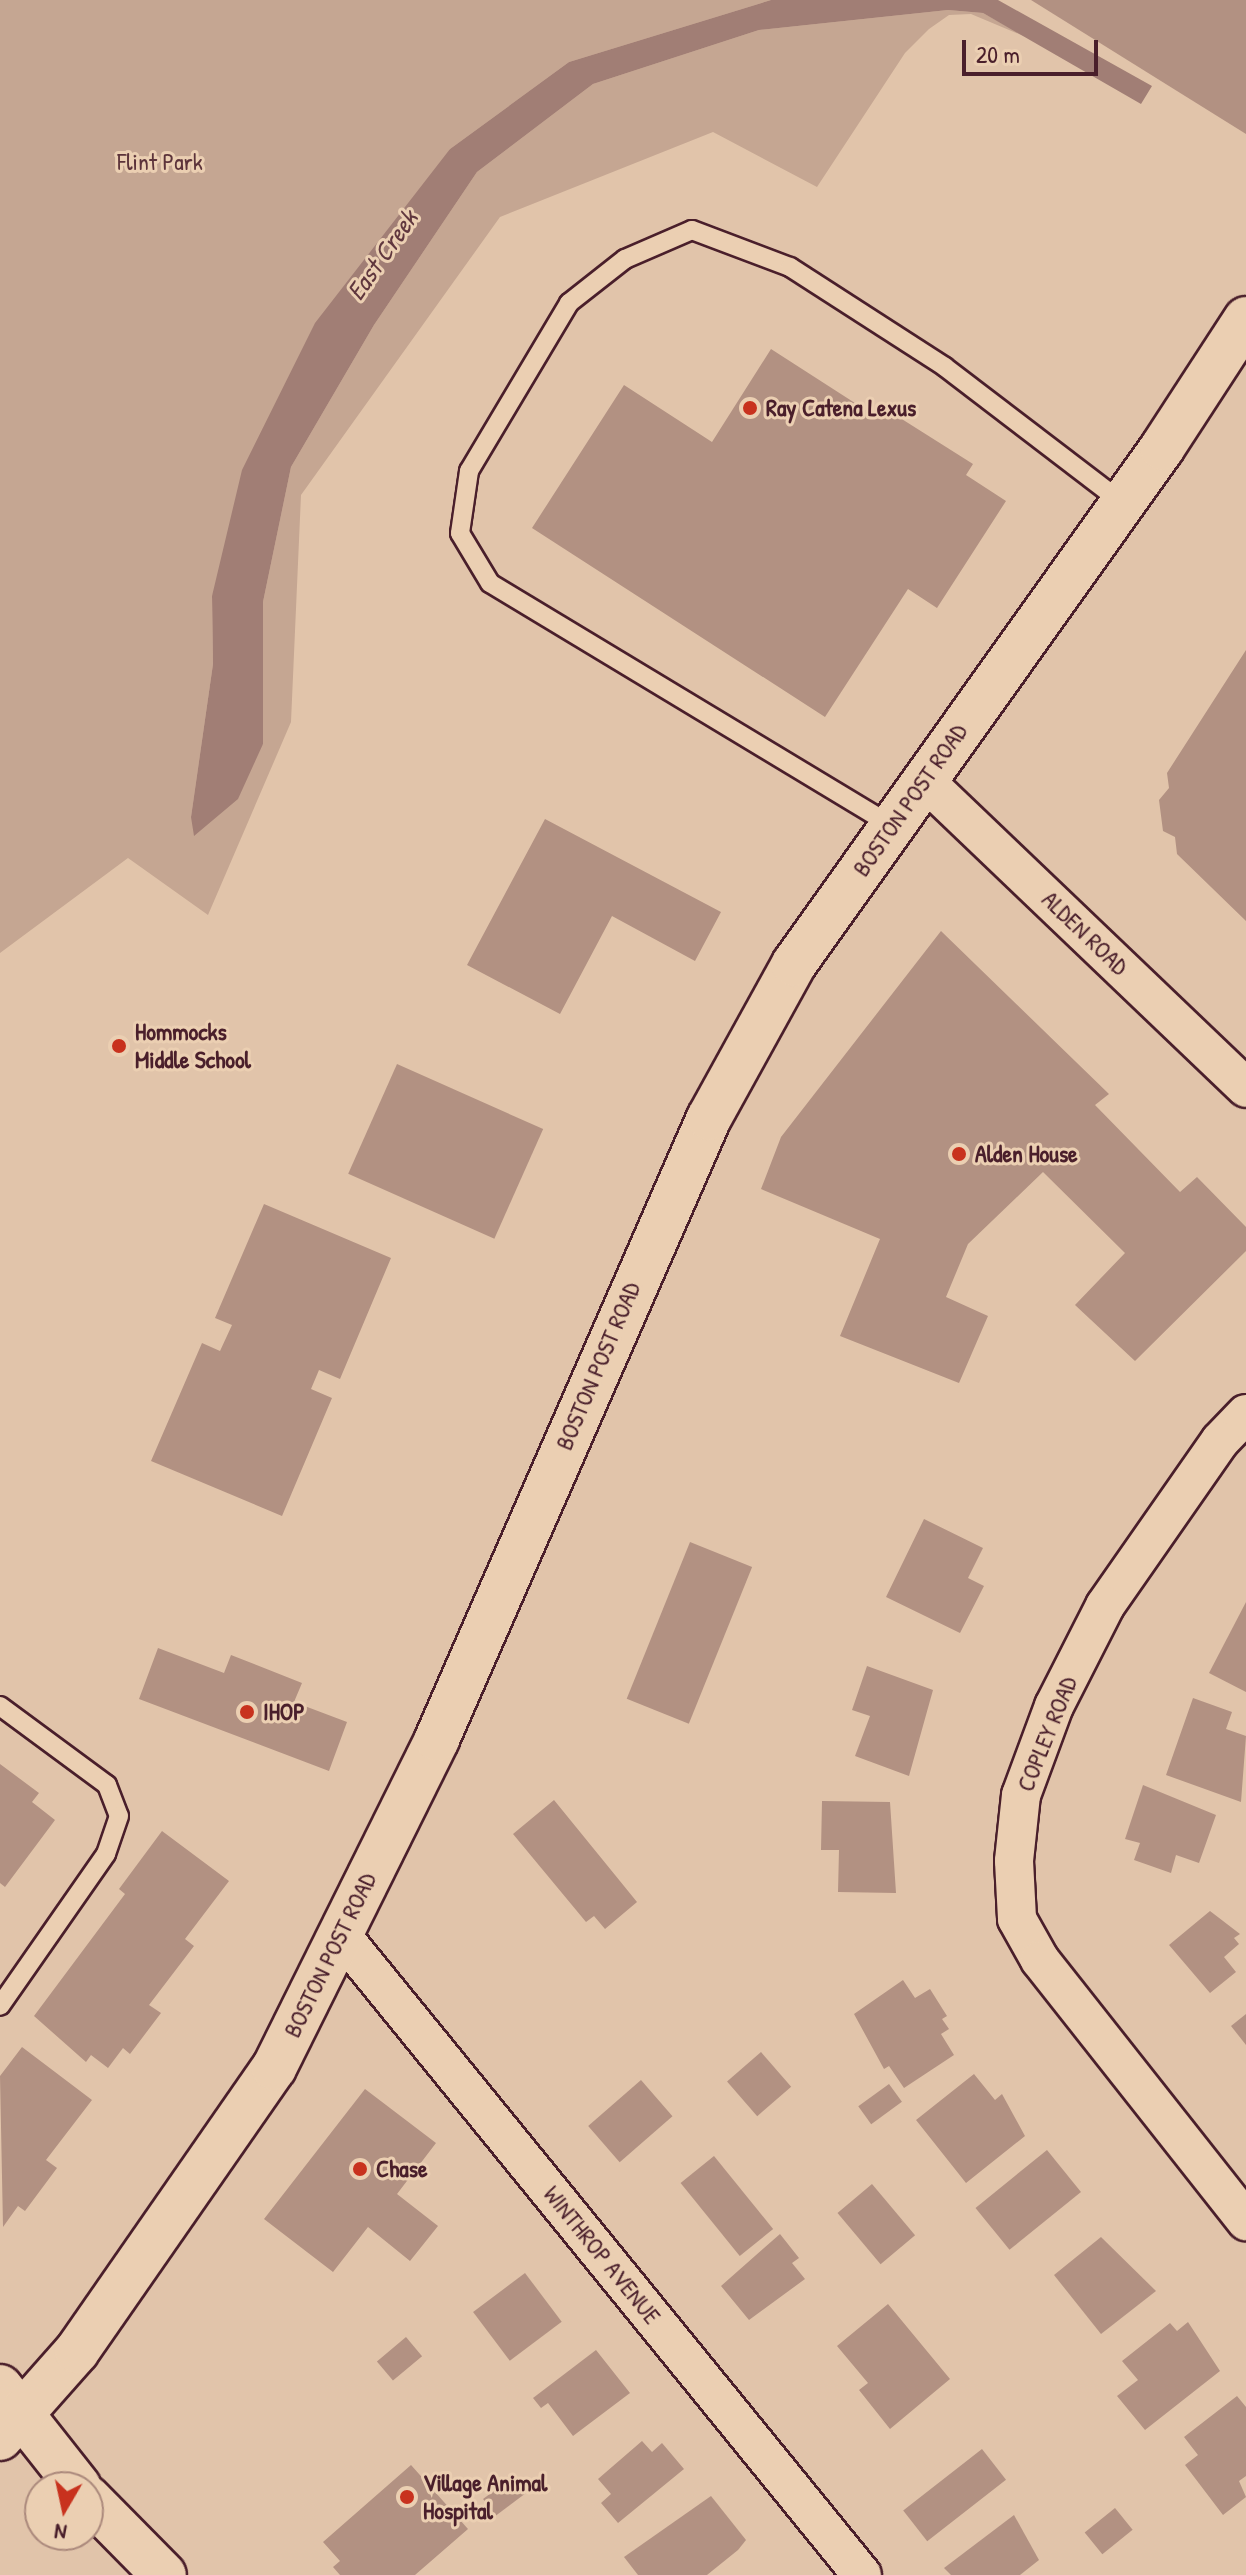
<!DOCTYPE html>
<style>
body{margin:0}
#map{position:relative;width:1246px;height:2575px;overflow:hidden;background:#e1c4aa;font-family:"Patrick Hand",sans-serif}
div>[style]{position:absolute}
.green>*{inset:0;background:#c5a692}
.water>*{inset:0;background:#a17e75}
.building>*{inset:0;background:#b29182;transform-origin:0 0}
.roads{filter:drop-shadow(2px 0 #4a1f2b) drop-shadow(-2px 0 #4a1f2b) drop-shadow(0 2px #4a1f2b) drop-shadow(0 -2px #4a1f2b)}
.lane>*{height:18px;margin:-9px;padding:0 9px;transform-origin:9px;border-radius:9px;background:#ebcfb2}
.street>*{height:38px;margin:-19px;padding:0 19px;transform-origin:19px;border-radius:19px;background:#ebcfb2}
.secondary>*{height:44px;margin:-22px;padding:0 22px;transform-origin:22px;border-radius:22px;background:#ebcfb2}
.primary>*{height:44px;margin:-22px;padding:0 22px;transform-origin:22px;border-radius:22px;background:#ebcfb2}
.dots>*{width:22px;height:22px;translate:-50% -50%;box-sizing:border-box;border:4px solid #ebcfb2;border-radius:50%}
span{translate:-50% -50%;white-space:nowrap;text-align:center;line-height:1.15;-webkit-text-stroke:6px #ebcfb2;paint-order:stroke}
.park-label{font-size:24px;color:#5c333a}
.poi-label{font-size:24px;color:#4a1f2b;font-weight:700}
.left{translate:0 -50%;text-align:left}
.street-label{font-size:24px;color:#4a1f2b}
.water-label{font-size:26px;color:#60373e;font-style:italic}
.north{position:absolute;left:24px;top:2471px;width:80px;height:80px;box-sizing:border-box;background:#ebcfb2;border:2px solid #ab897c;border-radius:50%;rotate:189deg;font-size:22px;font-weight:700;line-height:32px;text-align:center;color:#4a1f2b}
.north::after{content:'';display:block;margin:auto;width:28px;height:36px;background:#c8321e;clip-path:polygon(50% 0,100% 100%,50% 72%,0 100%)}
.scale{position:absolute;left:962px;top:40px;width:136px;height:36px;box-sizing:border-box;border:4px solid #4a1f2b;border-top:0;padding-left:10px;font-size:24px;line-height:28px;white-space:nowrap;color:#4a1f2b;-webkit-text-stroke:6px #ebcfb2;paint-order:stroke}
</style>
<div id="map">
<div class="green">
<div style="clip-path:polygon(0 0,771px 0,569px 62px,450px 149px,212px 596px,213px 664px,191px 817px,263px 744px,263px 602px,291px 467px,374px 325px,477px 172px,593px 84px,759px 30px,948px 10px,983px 13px,1026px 37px,971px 14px,949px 15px,929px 29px,905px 53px,817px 187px,713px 132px,500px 217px,301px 495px,291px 722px,208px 915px,128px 858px,0 953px)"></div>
</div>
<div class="water">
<div style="clip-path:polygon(771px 0,998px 0,1152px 86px,1141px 104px,983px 13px,948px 10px,759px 30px,593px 84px,477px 172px,374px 325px,291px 467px,263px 602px,263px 744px,238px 799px,194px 836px,191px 817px,213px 664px,212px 596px,242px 470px,315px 323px,450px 149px,569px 62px)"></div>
</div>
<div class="building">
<div style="clip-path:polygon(1031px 0,1246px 0,1246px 134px)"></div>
<div style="clip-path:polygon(771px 349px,872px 414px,878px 404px,973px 464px,966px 475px,1006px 501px,937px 608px,908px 589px,825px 717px,532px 528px,624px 385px,712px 442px)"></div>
<div style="clip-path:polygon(1246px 650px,1246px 921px,1177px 854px,1175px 837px,1163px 831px,1159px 800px,1169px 788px,1167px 773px)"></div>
<div style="clip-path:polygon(545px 819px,721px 912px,695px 961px,612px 916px,560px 1014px,467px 965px)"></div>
<div style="clip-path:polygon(941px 931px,1109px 1094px,1095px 1105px,1180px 1192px,1197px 1177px,1246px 1227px,1246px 1251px,1135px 1361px,1075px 1305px,1125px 1253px,1043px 1172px,968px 1244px,946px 1297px,988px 1316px,959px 1383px,840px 1336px,880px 1239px,761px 1189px,781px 1137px)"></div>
<div style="left:397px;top:1064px;width:160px;height:120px;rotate:24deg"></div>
<div style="clip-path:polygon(264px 1204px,391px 1258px,340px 1379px,319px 1370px,311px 1389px,332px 1398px,282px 1516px,151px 1461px,202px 1343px,220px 1351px,232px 1325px,215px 1318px)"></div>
<div style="clip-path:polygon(924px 1519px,983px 1548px,968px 1578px,984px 1586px,960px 1633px,886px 1597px)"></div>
<div style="left:690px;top:1542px;width:67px;height:169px;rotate:22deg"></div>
<div style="clip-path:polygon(1246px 1602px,1246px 1692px,1209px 1673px)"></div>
<div style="clip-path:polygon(158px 1648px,224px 1673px,231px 1655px,302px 1683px,294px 1702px,347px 1722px,329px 1771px,139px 1699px)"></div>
<div style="clip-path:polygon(867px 1666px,933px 1690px,909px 1776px,855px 1756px,870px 1716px,852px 1710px)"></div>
<div style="clip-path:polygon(1193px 1698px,1232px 1712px,1226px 1729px,1246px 1736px,1241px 1802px,1166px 1775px)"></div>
<div style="clip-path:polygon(0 1764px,39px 1793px,32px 1802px,55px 1820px,5px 1887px,0 1883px)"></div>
<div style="clip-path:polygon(1143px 1785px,1216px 1815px,1199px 1863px,1176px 1855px,1171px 1873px,1134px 1860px,1140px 1843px,1125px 1839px)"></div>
<div style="clip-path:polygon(554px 1800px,637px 1902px,605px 1929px,594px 1916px,586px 1922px,513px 1834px)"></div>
<div style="clip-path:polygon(822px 1801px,890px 1802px,896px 1893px,838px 1892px,839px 1850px,821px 1850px)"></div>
<div style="clip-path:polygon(162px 1831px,229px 1881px,185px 1939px,194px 1946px,149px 2005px,161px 2013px,130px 2054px,123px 2048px,108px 2068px,91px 2055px,86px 2062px,34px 2016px,125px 1894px,119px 1889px)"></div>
<div style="clip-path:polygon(1210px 1911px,1240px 1934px,1234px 1938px,1239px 1944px,1224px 1957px,1236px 1972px,1210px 1993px,1169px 1945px)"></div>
<div style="clip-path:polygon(903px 1980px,915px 1998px,930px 1989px,947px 2016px,942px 2019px,949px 2029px,941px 2034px,954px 2055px,904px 2088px,889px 2066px,884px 2069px,854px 2014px)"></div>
<div style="clip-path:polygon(1246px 2014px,1246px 2045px,1231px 2026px)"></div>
<div style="clip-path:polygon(22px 2047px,92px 2100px,46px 2160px,57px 2168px,25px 2211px,18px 2206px,3px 2227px,0 2076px)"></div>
<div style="left:761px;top:2052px;width:46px;height:45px;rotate:49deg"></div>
<div style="clip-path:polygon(974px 2074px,995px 2100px,1002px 2094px,1025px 2136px,966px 2183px,916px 2120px)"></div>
<div style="left:641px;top:2080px;width:48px;height:70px;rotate:49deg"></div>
<div style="left:889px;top:2084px;width:22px;height:38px;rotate:54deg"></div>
<div style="clip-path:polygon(365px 2089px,436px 2143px,397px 2194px,438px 2226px,410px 2261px,368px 2227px,333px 2272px,264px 2219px)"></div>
<div style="left:1047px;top:2150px;width:54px;height:92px;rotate:51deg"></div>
<div style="left:714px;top:2156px;width:94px;height:43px;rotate:51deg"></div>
<div style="left:872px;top:2184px;width:67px;height:45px;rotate:50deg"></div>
<div style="clip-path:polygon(780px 2234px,799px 2258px,792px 2263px,805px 2279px,749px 2320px,721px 2286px)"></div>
<div style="clip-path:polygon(1101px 2237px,1156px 2291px,1101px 2334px,1054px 2275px)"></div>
<div style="left:525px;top:2273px;width:61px;height:65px;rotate:53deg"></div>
<div style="clip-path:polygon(888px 2304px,950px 2379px,890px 2429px,859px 2390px,868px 2383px,837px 2346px)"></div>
<div style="clip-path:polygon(1188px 2322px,1220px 2371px,1145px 2430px,1117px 2396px,1138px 2380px,1122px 2361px,1170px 2323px,1177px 2331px)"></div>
<div style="left:406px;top:2337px;width:25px;height:38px;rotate:50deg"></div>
<div style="clip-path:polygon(596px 2350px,630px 2393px,573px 2436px,548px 2403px,541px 2408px,533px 2398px)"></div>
<div style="clip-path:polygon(1237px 2396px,1246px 2407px,1246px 2476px,1239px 2481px,1246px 2497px,1223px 2515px,1185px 2465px,1198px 2455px,1184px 2437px)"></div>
<div style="clip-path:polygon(642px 2441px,652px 2452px,662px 2443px,684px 2469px,618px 2523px,601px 2503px,611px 2494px,598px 2479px)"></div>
<div style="left:982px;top:2449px;width:39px;height:100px;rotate:52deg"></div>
<div style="clip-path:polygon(411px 2465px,468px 2529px,415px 2575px,340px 2575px,333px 2567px,340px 2561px,323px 2542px)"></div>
<div style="left:515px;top:2475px;width:21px;height:40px;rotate:53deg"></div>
<div style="clip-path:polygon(711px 2496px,746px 2540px,738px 2550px,707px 2575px,638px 2575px,624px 2557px)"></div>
<div style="left:1115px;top:2508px;width:28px;height:39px;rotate:51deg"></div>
<div style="clip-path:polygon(1014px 2515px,1039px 2560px,1020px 2575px,951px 2575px,944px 2568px)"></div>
</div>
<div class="roads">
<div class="lane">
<div style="left:891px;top:825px;width:468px;rotate:-148.9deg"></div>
<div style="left:490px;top:583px;width:58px;rotate:-121deg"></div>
<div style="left:460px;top:533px;width:63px;rotate:-81.7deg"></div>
<div style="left:469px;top:471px;width:196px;rotate:-59.2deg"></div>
<div style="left:569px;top:303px;width:71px;rotate:-38.2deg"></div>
<div style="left:625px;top:259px;width:73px;rotate:-23.4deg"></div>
<div style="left:692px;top:230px;width:105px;rotate:20.7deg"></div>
<div style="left:790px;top:267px;width:184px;rotate:32.8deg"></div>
<div style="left:945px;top:367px;width:224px;rotate:37.4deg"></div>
<div style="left:0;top:1706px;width:133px;rotate:36.4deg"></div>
<div style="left:107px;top:1785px;width:33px;rotate:69deg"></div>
<div style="left:119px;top:1816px;width:40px;rotate:108.9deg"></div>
<div style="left:106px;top:1854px;width:185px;rotate:124.9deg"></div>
</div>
<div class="street">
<div style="left:923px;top:779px;width:447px;rotate:43.7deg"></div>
<div style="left:1246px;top:1414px;width:37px;rotate:134deg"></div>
<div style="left:1220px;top:1441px;width:201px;rotate:124.9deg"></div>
<div style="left:1105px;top:1606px;width:112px;rotate:117deg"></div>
<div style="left:1054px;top:1706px;width:95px;rotate:110.3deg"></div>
<div style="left:1021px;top:1795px;width:66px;rotate:96.1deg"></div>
<div style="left:1014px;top:1861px;width:58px;rotate:87deg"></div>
<div style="left:1017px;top:1919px;width:47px;rotate:60.7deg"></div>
<div style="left:1040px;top:1960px;width:333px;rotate:51.7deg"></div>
<div style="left:341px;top:1935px;width:825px;rotate:50.85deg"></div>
</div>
<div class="secondary">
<div style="left:0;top:2387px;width:127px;rotate:51.7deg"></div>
<div style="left:88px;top:2498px;width:108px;rotate:45.4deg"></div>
</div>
<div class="primary">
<div style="left:0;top:2438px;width:116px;rotate:-48.5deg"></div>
<div style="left:77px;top:2351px;width:345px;rotate:-55.2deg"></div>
<div style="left:274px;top:2068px;width:367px;rotate:-63.6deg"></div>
<div style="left:437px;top:1739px;width:678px;rotate:-66.35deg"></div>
<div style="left:709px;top:1118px;width:176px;rotate:-61.1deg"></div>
<div style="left:794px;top:964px;width:634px;rotate:-54.5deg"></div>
<div style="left:1162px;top:448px;width:154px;rotate:-56.9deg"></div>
</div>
</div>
<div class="dots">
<div style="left:750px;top:408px;background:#c8321e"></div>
<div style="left:119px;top:1046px;background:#c8321e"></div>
<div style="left:959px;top:1154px;background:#c8321e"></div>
<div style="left:247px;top:1712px;background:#c8321e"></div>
<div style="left:360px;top:2169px;background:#c8321e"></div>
<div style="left:407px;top:2497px;background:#c8321e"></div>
</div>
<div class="park-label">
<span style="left:160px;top:162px">Flint Park</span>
</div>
<div class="poi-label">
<span class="left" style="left:766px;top:408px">Ray Catena Lexus</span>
<span class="left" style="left:135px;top:1046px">Hommocks<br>Middle School</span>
<span class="left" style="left:975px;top:1154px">Alden House</span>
<span class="left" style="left:263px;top:1712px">IHOP</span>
<span class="left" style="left:376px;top:2169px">Chase</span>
<span class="left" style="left:423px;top:2497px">Village Animal<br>Hospital</span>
</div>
<div class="street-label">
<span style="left:910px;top:800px;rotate:-55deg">BOSTON POST ROAD</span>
<span style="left:1085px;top:933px;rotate:44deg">ALDEN ROAD</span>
<span style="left:598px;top:1366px;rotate:-67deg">BOSTON POST ROAD</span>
<span style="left:1047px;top:1734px;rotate:-68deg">COPLEY ROAD</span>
<span style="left:330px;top:1955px;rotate:-64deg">BOSTON POST ROAD</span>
<span style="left:602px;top:2255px;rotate:51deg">WINTHROP AVENUE</span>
</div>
<div class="water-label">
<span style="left:382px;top:255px;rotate:-55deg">East Creek</span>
</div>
<div class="north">N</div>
<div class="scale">20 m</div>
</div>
